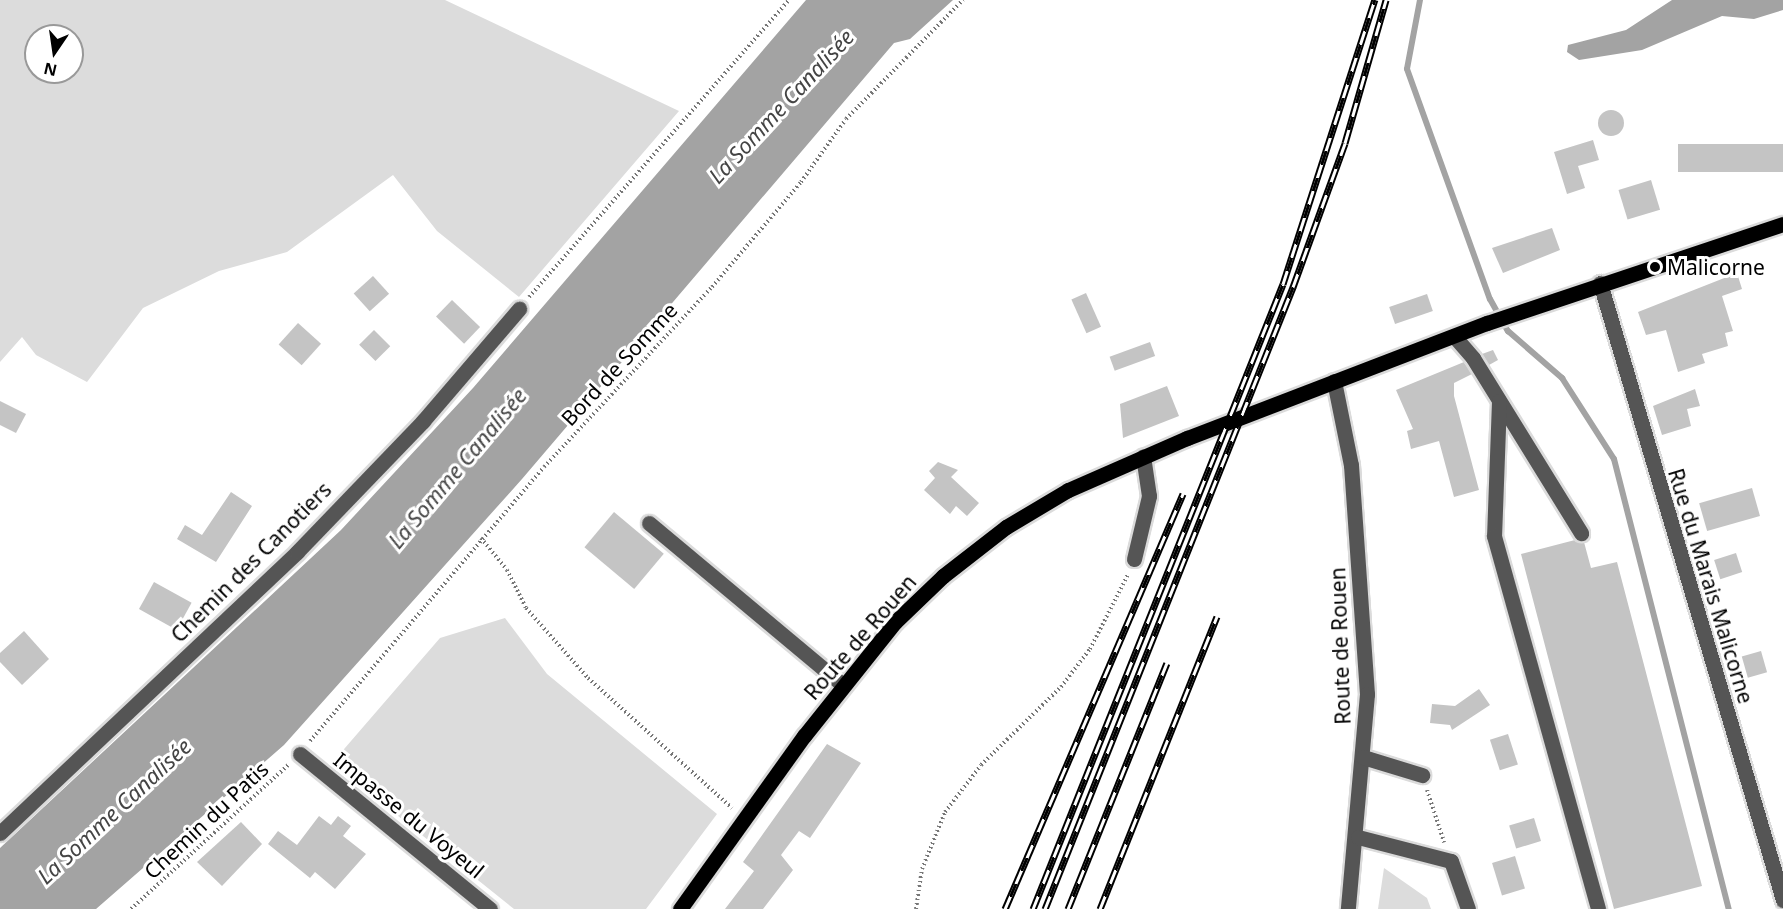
<!DOCTYPE html>
<meta charset="utf-8">
<style>
body{margin:0}
#map{position:relative;width:1783px;height:909px;overflow:hidden;background:#fff;font-family:"Noto Sans",sans-serif}
div>[style]{position:absolute}
.green>*{inset:0;background:#dcdcdc}
.water>*{inset:0;background:#a3a3a3}
.stream>*{height:6px;margin:-3px;padding:0 3px;transform-origin:3px;border-radius:3px;background:#a3a3a3}
.building>*{inset:0;background:#c4c4c4;transform-origin:0 0}
.round{border-radius:50%}
.path>*{height:4px;margin-top:-2px;transform-origin:0;background:repeating-linear-gradient(90deg,#777 0 1.5px,transparent 0 4.5px)}
.roads{filter:drop-shadow(2px 0 #dbdbdb) drop-shadow(-2px 0 #dbdbdb) drop-shadow(0 2px #dbdbdb) drop-shadow(0 -2px #dbdbdb)}
.minor>*{height:15px;margin:-7.5px;padding:0 7.5px;transform-origin:7.5px;border-radius:7.5px;background:#555}
.major>*{height:15px;margin:-7.5px;padding:0 7.5px;transform-origin:7.5px;border-radius:7.5px;background:#000}
.rail>*{height:7px;margin-top:-3.5px;transform-origin:0;background:repeating-linear-gradient(90deg,#fff 0 14px,#000 0 28px);box-sizing:border-box;border-block:2px solid #000}
.dots>*{width:16px;height:16px;translate:-50% -50%;box-sizing:border-box;border:3px solid #fff;border-radius:50%}
span{translate:-50% -50%;white-space:nowrap;text-align:center;line-height:1.15;-webkit-text-stroke:6px #fff;paint-order:stroke}
.poi-label{font-size:21px;color:#000}
.left{translate:0 -50%;text-align:left}
.street-label{font-size:21px;color:#000}
.water-label{font-size:22px;color:#444;font-style:italic}
.north{position:absolute;left:24px;top:24px;width:60px;height:60px;box-sizing:border-box;background:#fff;border:2px solid #999;border-radius:50%;rotate:193deg;font-size:16px;font-weight:700;line-height:24px;text-align:center;color:#000}
.north::after{content:'';display:block;margin:auto;width:21px;height:27px;background:#000;clip-path:polygon(50% 0,100% 100%,50% 72%,0 100%)}
</style>
<div id="map">
<div class="green">
<div style="clip-path:polygon(evenodd,0 0,445px 0,679px 111px,519px 297px,437px 231px,393px 175px,287px 252px,219px 271px,143px 308px,87px 382px,36px 355px,22px 337px,0 362px,0 0,36px 36px,72px 36px,72px 72px,36px 72px,36px 36px)"></div>
<div style="clip-path:polygon(505px 618px,547px 674px,717px 814px,646px 909px,514px 909px,332px 763px,440px 638px)"></div>
<div style="clip-path:polygon(1384px 868px,1427px 898px,1431px 909px,1378px 909px)"></div>
</div>
<div class="water">
<div style="clip-path:polygon(806px 0,953px 0,910px 39px,894px 43px,522px 479px,284px 745px,96px 909px,0 909px,0 848px,341px 530px,473px 388px)"></div>
<div style="clip-path:polygon(1672px 0,1783px 0,1783px 10px,1754px 19px,1722px 16px,1642px 50px,1579px 60px,1567px 52px,1568px 45px,1626px 30px)"></div>
</div>
<div class="stream">
<div style="left:1420px;top:0;width:70px;rotate:100.7deg"></div>
<div style="left:1407px;top:69px;width:245px;rotate:70.2deg"></div>
<div style="left:1490px;top:299px;width:37px;rotate:61deg"></div>
<div style="left:1508px;top:331px;width:72px;rotate:41deg"></div>
<div style="left:1562px;top:378px;width:96px;rotate:57.3deg"></div>
<div style="left:1614px;top:459px;width:464px;rotate:75.7deg"></div>
</div>
<div class="building">
<div class="round" style="left:1598px;top:110px;width:26px;height:26px"></div>
<div style="clip-path:polygon(1593px 140px,1599px 160px,1578px 166px,1585px 188px,1567px 194px,1554px 152px)"></div>
<div style="left:1783px;top:144px;width:28px;height:105px;rotate:90deg"></div>
<div style="left:1651px;top:180px;width:31px;height:34px;rotate:73deg"></div>
<div style="clip-path:polygon(1552px 228px,1560px 250px,1503px 273px,1492px 248px)"></div>
<div style="clip-path:polygon(1737px 273px,1742px 289px,1722px 296px,1733px 331px,1725px 333px,1728px 346px,1702px 354px,1705px 363px,1678px 372px,1666px 330px,1646px 335px,1638px 312px)"></div>
<div style="left:373px;top:276px;width:24px;height:26px;rotate:48deg"></div>
<div style="left:1086px;top:293px;width:37px;height:16px;rotate:66deg"></div>
<div style="left:1427px;top:294px;width:18px;height:40px;rotate:71deg"></div>
<div style="left:452px;top:300px;width:39px;height:23px;rotate:44deg"></div>
<div style="left:298px;top:323px;width:31px;height:29px;rotate:42deg"></div>
<div style="left:374px;top:330px;width:23px;height:21px;rotate:45deg"></div>
<div style="left:1150px;top:342px;width:15px;height:43px;rotate:70deg"></div>
<div style="clip-path:polygon(1493px 350px,1498px 360px,1489px 365px,1482px 354px)"></div>
<div style="clip-path:polygon(1464px 362px,1472px 374px,1454px 383px,1454px 396px,1479px 490px,1454px 497px,1439px 441px,1411px 449px,1407px 431px,1413px 429px,1396px 390px)"></div>
<div style="clip-path:polygon(1167px 386px,1179px 416px,1123px 438px,1120px 404px)"></div>
<div style="clip-path:polygon(1695px 389px,1700px 406px,1687px 409px,1691px 426px,1662px 435px,1653px 406px)"></div>
<div style="clip-path:polygon(0 401px,26px 414px,16px 433px,0 425px)"></div>
<div style="clip-path:polygon(938px 462px,958px 470px,951px 477px,979px 503px,967px 516px,956px 506px,950px 514px,924px 490px,935px 478px,929px 471px)"></div>
<div style="left:1752px;top:488px;width:29px;height:55px;rotate:74deg"></div>
<div style="clip-path:polygon(231px 492px,252px 506px,216px 562px,177px 539px,185px 525px,202px 535px)"></div>
<div style="left:614px;top:512px;width:65px;height:46px;rotate:40deg"></div>
<div style="clip-path:polygon(1575px 540px,1584px 542px,1591px 568px,1617px 562px,1702px 886px,1614px 909px,1521px 554px)"></div>
<div style="left:1736px;top:553px;width:20px;height:23px;rotate:72deg"></div>
<div style="left:154px;top:582px;width:43px;height:31px;rotate:29deg"></div>
<div style="clip-path:polygon(24px 631px,49px 659px,22px 685px,0 662px,0 653px)"></div>
<div style="left:1761px;top:651px;width:22px;height:20px;rotate:74deg"></div>
<div style="clip-path:polygon(1479px 689px,1490px 705px,1452px 730px,1450px 725px,1430px 723px,1432px 704px,1455px 706px)"></div>
<div style="left:1508px;top:734px;width:32px;height:19px;rotate:72deg"></div>
<div style="clip-path:polygon(827px 744px,861px 763px,810px 838px,799px 831px,781px 855px,793px 870px,763px 909px,725px 909px,754px 871px,743px 862px)"></div>
<div style="clip-path:polygon(319px 816px,331px 825px,338px 816px,351px 826px,343px 836px,366px 854px,335px 889px,315px 872px,310px 878px,268px 844px,278px 831px,297px 845px)"></div>
<div style="left:1534px;top:818px;width:24px;height:26px;rotate:73deg"></div>
<div style="clip-path:polygon(241px 822px,262px 844px,222px 886px,197px 862px)"></div>
<div style="left:1515px;top:856px;width:34px;height:24px;rotate:73deg"></div>
</div>
<div class="path">
<div style="left:529px;top:297px;width:395px;rotate:-48.8deg"></div>
<div style="left:481px;top:538px;width:41px;rotate:50.9deg"></div>
<div style="left:507px;top:570px;width:42px;rotate:63.4deg"></div>
<div style="left:526px;top:608px;width:94px;rotate:48.5deg"></div>
<div style="left:588px;top:678px;width:194px;rotate:42.1deg"></div>
<div style="left:310px;top:741px;width:360px;rotate:-49.5deg"></div>
<div style="left:544px;top:467px;width:246px;rotate:-47deg"></div>
<div style="left:712px;top:287px;width:138px;rotate:-49.7deg"></div>
<div style="left:801px;top:182px;width:77px;rotate:-54.5deg"></div>
<div style="left:846px;top:119px;width:167px;rotate:-45.5deg"></div>
<div style="left:1427px;top:790px;width:55px;rotate:71.9deg"></div>
<div style="left:131px;top:909px;width:214px;rotate:-42.5deg"></div>
<div style="left:916px;top:909px;width:40px;rotate:-81.5deg"></div>
<div style="left:922px;top:869px;width:61px;rotate:-68deg"></div>
<div style="left:945px;top:812px;width:59px;rotate:-52.5deg"></div>
<div style="left:981px;top:765px;width:112px;rotate:-44.3deg"></div>
<div style="left:1061px;top:687px;width:48px;rotate:-52.7deg"></div>
<div style="left:1090px;top:649px;width:84px;rotate:-63.1deg"></div>
</div>
<div class="roads">
<div class="minor">
<div style="left:1600px;top:283px;width:644px;rotate:73.48deg"></div>
<div style="left:1454px;top:336px;width:29px;rotate:49deg"></div>
<div style="left:1473px;top:358px;width:206px;rotate:58.3deg"></div>
<div style="left:1334px;top:381px;width:86px;rotate:78.6deg"></div>
<div style="left:1351px;top:465px;width:230px;rotate:86deg"></div>
<div style="left:1367px;top:694px;width:216px;rotate:95.1deg"></div>
<div style="left:1499px;top:401px;width:135px;rotate:92.1deg"></div>
<div style="left:1494px;top:536px;width:387px;rotate:74.4deg"></div>
<div style="left:649px;top:523px;width:253px;rotate:39.9deg"></div>
<div style="left:1134px;top:559px;width:65px;rotate:-76.6deg"></div>
<div style="left:1149px;top:496px;width:40px;rotate:-98.5deg"></div>
<div style="left:300px;top:754px;width:245px;rotate:39.2deg"></div>
<div style="left:1363px;top:757px;width:62px;rotate:17deg"></div>
<div style="left:0;top:833px;width:409px;rotate:-43.4deg"></div>
<div style="left:297px;top:552px;width:182px;rotate:-46.1deg"></div>
<div style="left:423px;top:421px;width:148px;rotate:-49.4deg"></div>
<div style="left:1358px;top:837px;width:96px;rotate:14.5deg"></div>
<div style="left:1451px;top:861px;width:51px;rotate:70.5deg"></div>
</div>
<div class="major">
<div style="left:680px;top:909px;width:213px;rotate:-54.4deg"></div>
<div style="left:804px;top:736px;width:146px;rotate:-51.4deg"></div>
<div style="left:895px;top:622px;width:66px;rotate:-43.8deg"></div>
<div style="left:943px;top:576px;width:80px;rotate:-37.9deg"></div>
<div style="left:1006px;top:527px;width:72px;rotate:-30.8deg"></div>
<div style="left:1068px;top:490px;width:130px;rotate:-23.6deg"></div>
<div style="left:1187px;top:438px;width:321px;rotate:-21deg"></div>
<div style="left:1487px;top:323px;width:312px;rotate:-18.5deg"></div>
</div>
</div>
<div class="rail">
<div style="left:1005px;top:909px;width:452px;rotate:-66.8deg"></div>
<div style="left:1033px;top:909px;width:673px;rotate:-68.2deg"></div>
<div style="left:1283px;top:284px;width:299px;rotate:-72.1deg"></div>
<div style="left:1045px;top:909px;width:670px;rotate:-68.26deg"></div>
<div style="left:1293px;top:287px;width:153px;rotate:-70.1deg"></div>
<div style="left:1345px;top:143px;width:149px;rotate:-74deg"></div>
<div style="left:1068px;top:909px;width:265px;rotate:-68.1deg"></div>
<div style="left:1100px;top:909px;width:315px;rotate:-68.2deg"></div>
</div>
<div class="dots">
<div style="left:1655px;top:267px;background:#000"></div>
</div>
<div class="poi-label">
<span class="left" style="left:1667px;top:267px">Malicorne</span>
</div>
<div class="street-label">
<span style="left:619px;top:364px;rotate:-47deg">Bord de Somme</span>
<span style="left:251px;top:562px;rotate:-45deg">Chemin des Canotiers</span>
<span style="left:1711px;top:586px;rotate:73deg">Rue du Marais Malicorne</span>
<span style="left:860px;top:637px;rotate:-49deg">Route de Rouen</span>
<span style="left:1340px;top:646px;rotate:-92deg">Route de Rouen</span>
<span style="left:409px;top:815px;rotate:39deg">Impasse du Voyeul</span>
<span style="left:206px;top:820px;rotate:-43deg">Chemin du Patis</span>
</div>
<div class="water-label">
<span style="left:781px;top:106px;rotate:-47deg">La Somme Canalisée</span>
<span style="left:457px;top:468px;rotate:-50deg">La Somme Canalisée</span>
<span style="left:114px;top:811px;rotate:-43deg">La Somme Canalisée</span>
</div>
<div class="north">N</div>
</div>
